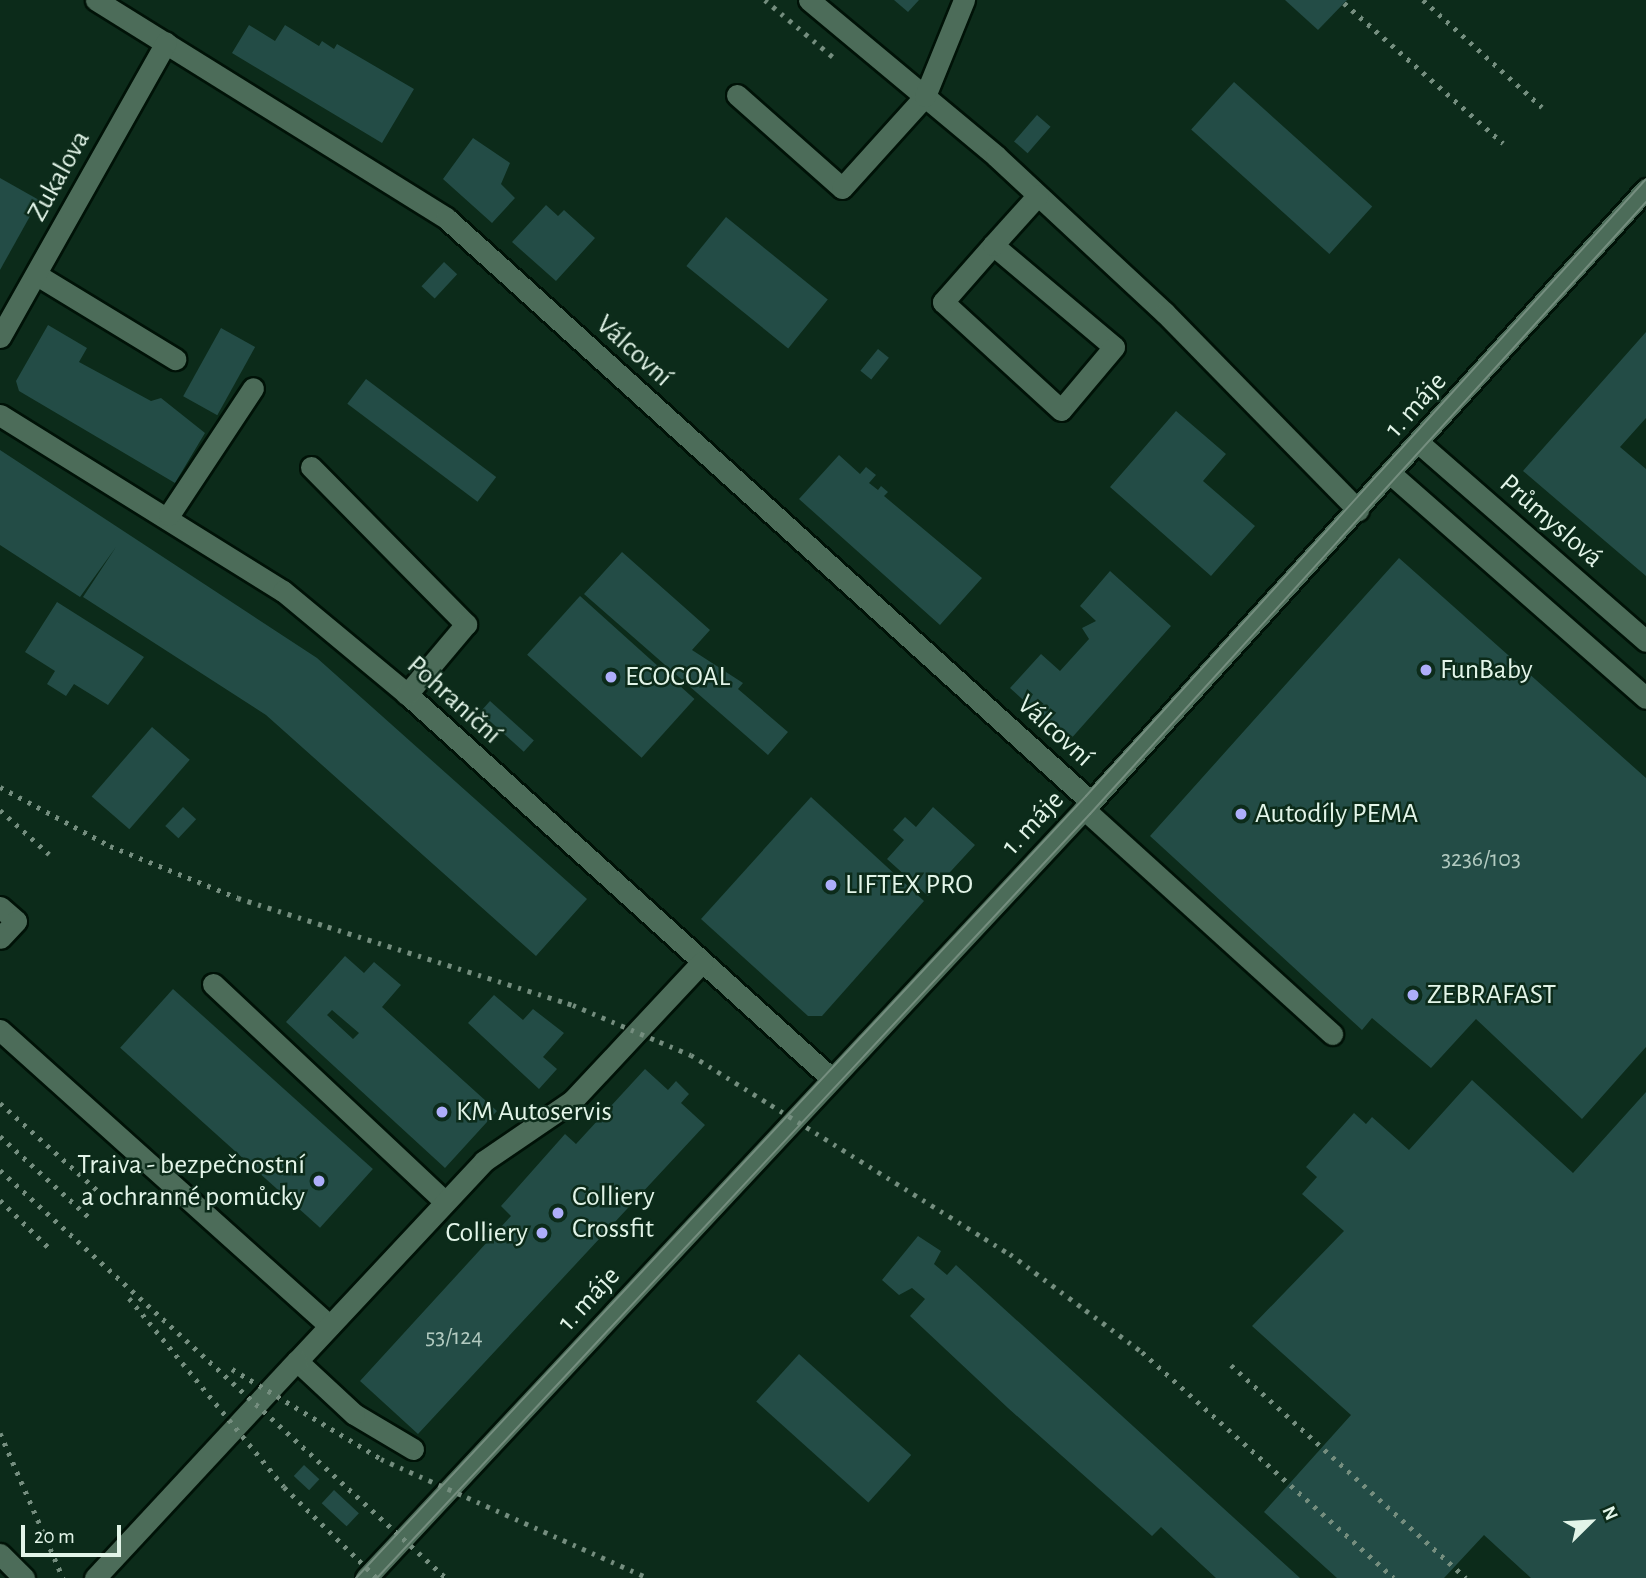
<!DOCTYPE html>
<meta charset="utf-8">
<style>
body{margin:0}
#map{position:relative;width:1646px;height:1578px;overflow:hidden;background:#0c2b1a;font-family:"Alegreya Sans",sans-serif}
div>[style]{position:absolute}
.building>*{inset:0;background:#234c46;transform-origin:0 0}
.roads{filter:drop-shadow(2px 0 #001207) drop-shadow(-2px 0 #001207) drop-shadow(0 2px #001207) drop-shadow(0 -2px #001207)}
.minor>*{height:21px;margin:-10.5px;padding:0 10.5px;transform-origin:10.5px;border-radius:10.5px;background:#4c6c59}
.tram>*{height:2px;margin:-1px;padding:0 1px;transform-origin:1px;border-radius:1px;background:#758e7f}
.rail>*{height:5px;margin-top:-2.5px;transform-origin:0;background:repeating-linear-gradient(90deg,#758e7f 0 3.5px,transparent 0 10.5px)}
.dots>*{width:19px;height:19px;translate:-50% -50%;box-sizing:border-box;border:4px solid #0c2b1a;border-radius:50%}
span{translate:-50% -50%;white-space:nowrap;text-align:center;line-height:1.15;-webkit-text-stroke:5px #0c2b1a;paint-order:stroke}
.number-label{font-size:24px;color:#b2cac0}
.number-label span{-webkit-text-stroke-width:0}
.street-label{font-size:28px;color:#e2f4e8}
.poi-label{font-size:28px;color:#e2f4e8}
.left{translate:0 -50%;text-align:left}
.right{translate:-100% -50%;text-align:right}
.north{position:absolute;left:1555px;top:1487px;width:70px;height:70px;-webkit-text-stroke:5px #0c2b1a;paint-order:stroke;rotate:66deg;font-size:19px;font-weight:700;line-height:28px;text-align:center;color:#e2f4e8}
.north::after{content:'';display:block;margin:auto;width:24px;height:32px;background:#e2f4e8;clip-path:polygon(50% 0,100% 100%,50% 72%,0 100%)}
.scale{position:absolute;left:21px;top:1525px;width:100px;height:32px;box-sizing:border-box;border:4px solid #e2f4e8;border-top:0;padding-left:9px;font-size:21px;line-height:24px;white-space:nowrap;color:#e2f4e8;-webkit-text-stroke:5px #0c2b1a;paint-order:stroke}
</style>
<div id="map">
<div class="building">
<div style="clip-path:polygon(894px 0,919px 0,908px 12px)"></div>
<div style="clip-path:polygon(1285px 0,1347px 0,1318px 30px)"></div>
<div style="clip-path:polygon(249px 25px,275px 41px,285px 25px,319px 46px,322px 41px,334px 49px,337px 44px,414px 89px,382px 143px,232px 53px)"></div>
<div style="left:1234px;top:82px;width:186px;height:64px;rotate:42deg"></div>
<div style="left:1037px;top:115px;width:18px;height:35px;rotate:41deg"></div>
<div style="clip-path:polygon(473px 138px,510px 163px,501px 184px,515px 198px,492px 223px,443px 179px)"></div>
<div style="clip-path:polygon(0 178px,39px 200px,0 270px)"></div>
<div style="clip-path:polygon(546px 205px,558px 216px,564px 210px,595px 238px,556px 281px,512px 242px)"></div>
<div style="left:726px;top:217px;width:131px;height:63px;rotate:39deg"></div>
<div style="left:444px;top:262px;width:18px;height:33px;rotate:43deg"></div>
<div style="clip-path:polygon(48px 325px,87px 348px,79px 362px,151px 401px,161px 398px,205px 433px,175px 483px,19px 391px,16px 381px)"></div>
<div style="left:221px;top:328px;width:39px;height:78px;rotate:29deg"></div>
<div style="clip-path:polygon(1646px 332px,1646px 418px,1620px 447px,1646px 469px,1646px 576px,1523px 471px)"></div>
<div style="left:878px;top:349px;width:14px;height:28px;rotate:39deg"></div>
<div style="left:366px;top:379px;width:163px;height:31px;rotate:37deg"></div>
<div style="clip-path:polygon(1176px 411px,1226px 454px,1203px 481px,1255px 526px,1211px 576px,1110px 487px)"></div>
<div style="clip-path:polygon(0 450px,317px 658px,587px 899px,536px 956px,266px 715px,83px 597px,116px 547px,80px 597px,0 545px)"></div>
<div style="clip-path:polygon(839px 455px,860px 474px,866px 467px,876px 475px,869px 483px,878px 490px,881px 486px,888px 492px,884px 496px,982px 578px,940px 625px,799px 499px)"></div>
<div style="clip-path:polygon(622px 552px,710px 630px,692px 650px,743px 683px,738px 689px,788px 732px,768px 755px,584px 594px)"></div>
<div style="clip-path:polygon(1399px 558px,1646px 778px,1646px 1047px,1582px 1119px,1476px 1019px,1431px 1068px,1372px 1018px,1362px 1030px,1150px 836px)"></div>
<div style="clip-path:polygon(1110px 571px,1171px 626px,1069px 741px,1010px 688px,1041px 654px,1060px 671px,1089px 639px,1082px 628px,1096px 621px,1080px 606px)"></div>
<div style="left:580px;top:596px;width:154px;height:79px;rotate:42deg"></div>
<div style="clip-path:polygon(57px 602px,144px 657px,108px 705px,74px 684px,66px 696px,47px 684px,55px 671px,25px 652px)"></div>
<div style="left:490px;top:701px;width:59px;height:15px;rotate:42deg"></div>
<div style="left:152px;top:727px;width:50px;height:92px;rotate:41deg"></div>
<div style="clip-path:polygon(811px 797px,924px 901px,822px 1016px,808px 1016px,701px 919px)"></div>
<div style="left:183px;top:807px;width:18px;height:26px;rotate:43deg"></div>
<div style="clip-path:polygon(933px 807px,975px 845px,928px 896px,887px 859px,904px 840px,893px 830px,905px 817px,916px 827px)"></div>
<div style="clip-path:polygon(evenodd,345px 956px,364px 973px,374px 962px,401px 985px,382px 1007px,497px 1111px,445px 1168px,286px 1022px,345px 956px,332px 1010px,359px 1033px,353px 1039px,327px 1015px,332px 1010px)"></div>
<div style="left:173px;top:989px;width:269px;height:79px;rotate:42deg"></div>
<div style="clip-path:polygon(494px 995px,523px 1020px,533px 1009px,564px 1033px,543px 1057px,557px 1069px,539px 1089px,468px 1023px)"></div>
<div style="clip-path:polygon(645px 1069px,668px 1090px,676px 1081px,689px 1094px,681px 1103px,705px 1125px,418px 1434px,360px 1381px,511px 1216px,501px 1206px,565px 1134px,576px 1144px)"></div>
<div style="clip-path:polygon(1472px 1080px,1573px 1173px,1646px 1092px,1646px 1578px,1531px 1578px,1484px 1535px,1444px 1578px,1337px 1578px,1264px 1512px,1351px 1415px,1252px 1326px,1344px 1231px,1302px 1194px,1317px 1177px,1306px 1167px,1354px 1113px,1366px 1124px,1372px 1117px,1409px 1150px)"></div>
<div style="clip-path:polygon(918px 1236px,941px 1251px,934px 1264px,947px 1275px,956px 1265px,1300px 1578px,1216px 1578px,1161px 1527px,1152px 1536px,1008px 1408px,910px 1316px,925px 1299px,912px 1288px,899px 1295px,882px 1280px)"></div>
<div style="left:799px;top:1354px;width:151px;height:64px;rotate:42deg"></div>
<div style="left:304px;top:1465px;width:21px;height:15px;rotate:43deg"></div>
<div style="left:334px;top:1490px;width:34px;height:18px;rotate:43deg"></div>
</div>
<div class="roads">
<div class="minor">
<div style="left:96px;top:0;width:412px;rotate:31.9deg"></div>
<div style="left:446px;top:218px;width:870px;rotate:42.16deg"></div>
<div style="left:809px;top:0;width:244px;rotate:39.8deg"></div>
<div style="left:996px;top:156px;width:231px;rotate:42.9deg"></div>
<div style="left:1165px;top:313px;width:276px;rotate:45.6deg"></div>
<div style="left:737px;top:95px;width:140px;rotate:41.5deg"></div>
<div style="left:842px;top:188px;width:124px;rotate:-47.9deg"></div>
<div style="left:925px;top:96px;width:104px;rotate:-67.9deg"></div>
<div style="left:993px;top:245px;width:158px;rotate:40.1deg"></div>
<div style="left:1114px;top:347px;width:82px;rotate:130.1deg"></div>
<div style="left:1061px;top:410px;width:160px;rotate:-137.5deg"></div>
<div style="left:943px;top:302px;width:76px;rotate:-48.7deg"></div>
<div style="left:993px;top:245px;width:67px;rotate:-48deg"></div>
<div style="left:37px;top:275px;width:162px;rotate:31.3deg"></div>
<div style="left:0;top:337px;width:338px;rotate:-60.6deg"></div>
<div style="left:0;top:415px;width:333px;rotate:31.9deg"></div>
<div style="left:283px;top:591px;width:161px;rotate:39.7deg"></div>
<div style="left:407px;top:694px;width:573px;rotate:42.17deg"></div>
<div style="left:1419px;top:443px;width:301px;rotate:41.1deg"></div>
<div style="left:311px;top:467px;width:221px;rotate:45.4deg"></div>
<div style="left:466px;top:624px;width:92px;rotate:130.1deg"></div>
<div style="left:1391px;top:474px;width:339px;rotate:41.3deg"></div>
<div style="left:169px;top:515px;width:152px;rotate:-56.5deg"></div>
<div style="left:1084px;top:809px;width:335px;rotate:42.2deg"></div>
<div style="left:0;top:907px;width:21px;rotate:41deg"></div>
<div style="left:16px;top:921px;width:23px;rotate:133deg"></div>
<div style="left:213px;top:984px;width:318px;rotate:43.2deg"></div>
<div style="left:0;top:1030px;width:443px;rotate:41.9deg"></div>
<div style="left:413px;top:1449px;width:69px;rotate:-149.3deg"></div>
<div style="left:354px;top:1414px;width:78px;rotate:-137.1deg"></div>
<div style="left:297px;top:1361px;width:274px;rotate:-46.9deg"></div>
<div style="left:484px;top:1161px;width:107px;rotate:-34.3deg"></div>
<div style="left:572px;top:1101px;width:190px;rotate:-46.9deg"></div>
<div style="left:0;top:1554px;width:34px;rotate:45deg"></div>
<div style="left:95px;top:1578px;width:296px;rotate:-47.1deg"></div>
<div style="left:366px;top:1578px;width:1062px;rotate:-46.95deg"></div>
<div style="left:1091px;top:802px;width:827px;rotate:-47.84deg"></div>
</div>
</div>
<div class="tram">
<div style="left:356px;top:1578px;width:1070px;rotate:-46.97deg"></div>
<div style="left:1086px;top:796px;width:833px;rotate:-47.77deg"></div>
<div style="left:377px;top:1578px;width:1045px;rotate:-46.98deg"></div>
<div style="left:1090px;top:814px;width:827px;rotate:-47.74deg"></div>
</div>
<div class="rail">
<div style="left:765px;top:0;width:89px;rotate:40deg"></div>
<div style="left:1423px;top:0;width:160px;rotate:42deg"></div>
<div style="left:1344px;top:3px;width:212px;rotate:41.4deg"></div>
<div style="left:0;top:787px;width:125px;rotate:28.2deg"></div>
<div style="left:110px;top:846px;width:138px;rotate:22.1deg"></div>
<div style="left:238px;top:898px;width:352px;rotate:17.7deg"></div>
<div style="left:573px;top:1005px;width:128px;rotate:23deg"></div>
<div style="left:691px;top:1055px;width:376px;rotate:32deg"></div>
<div style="left:1010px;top:1254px;width:164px;rotate:36.6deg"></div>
<div style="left:1142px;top:1352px;width:338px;rotate:41.9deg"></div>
<div style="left:0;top:810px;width:66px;rotate:41.9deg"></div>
<div style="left:0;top:1103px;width:144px;rotate:41.9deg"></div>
<div style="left:0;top:1136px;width:125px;rotate:42.4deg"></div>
<div style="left:0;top:1170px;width:604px;rotate:42.45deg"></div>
<div style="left:0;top:1200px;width:67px;rotate:44.4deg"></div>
<div style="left:129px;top:1298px;width:244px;rotate:50.6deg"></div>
<div style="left:284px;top:1487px;width:130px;rotate:44.4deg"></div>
<div style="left:1231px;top:1365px;width:317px;rotate:42.2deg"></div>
<div style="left:232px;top:1369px;width:174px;rotate:31.1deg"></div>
<div style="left:381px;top:1459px;width:292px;rotate:24deg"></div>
<div style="left:0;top:1433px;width:158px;rotate:66.5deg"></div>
</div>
<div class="dots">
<div style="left:1426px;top:670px;background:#aeaefa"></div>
<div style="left:611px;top:677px;background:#aeaefa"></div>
<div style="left:1241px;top:814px;background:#aeaefa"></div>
<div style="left:831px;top:885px;background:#aeaefa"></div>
<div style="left:1413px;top:995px;background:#aeaefa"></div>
<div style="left:442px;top:1112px;background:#aeaefa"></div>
<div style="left:319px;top:1181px;background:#aeaefa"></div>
<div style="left:558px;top:1213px;background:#aeaefa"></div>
<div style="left:542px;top:1233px;background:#aeaefa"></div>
</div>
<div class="number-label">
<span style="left:1481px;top:860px">3236/103</span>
<span style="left:454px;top:1338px">53/124</span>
</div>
<div class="street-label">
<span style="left:59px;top:176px;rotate:-61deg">Zukalova</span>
<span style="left:634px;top:351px;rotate:42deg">Válcovní</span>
<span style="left:1416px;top:405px;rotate:-48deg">1. máje</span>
<span style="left:1551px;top:521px;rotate:41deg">Průmyslová</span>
<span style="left:454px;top:700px;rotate:42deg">Pohraniční</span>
<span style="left:1055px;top:731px;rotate:42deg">Válcovní</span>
<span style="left:1033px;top:823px;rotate:-47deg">1. máje</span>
<span style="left:589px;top:1299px;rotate:-47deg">1. máje</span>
</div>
<div class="poi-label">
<span class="left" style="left:1440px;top:670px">FunBaby</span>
<span class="left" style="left:625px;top:677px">ECOCOAL</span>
<span class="left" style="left:1255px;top:814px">Autodíly PEMA</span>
<span class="left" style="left:845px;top:885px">LIFTEX PRO</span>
<span class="left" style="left:1427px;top:995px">ZEBRAFAST</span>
<span class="left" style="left:456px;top:1112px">KM Autoservis</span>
<span class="right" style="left:305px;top:1181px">Traiva - bezpečnostní<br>a ochranné pomůcky</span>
<span class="left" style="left:572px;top:1213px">Colliery<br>Crossfit</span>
<span class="right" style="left:528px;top:1233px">Colliery</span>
</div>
<div class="north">N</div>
<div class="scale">20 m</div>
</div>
